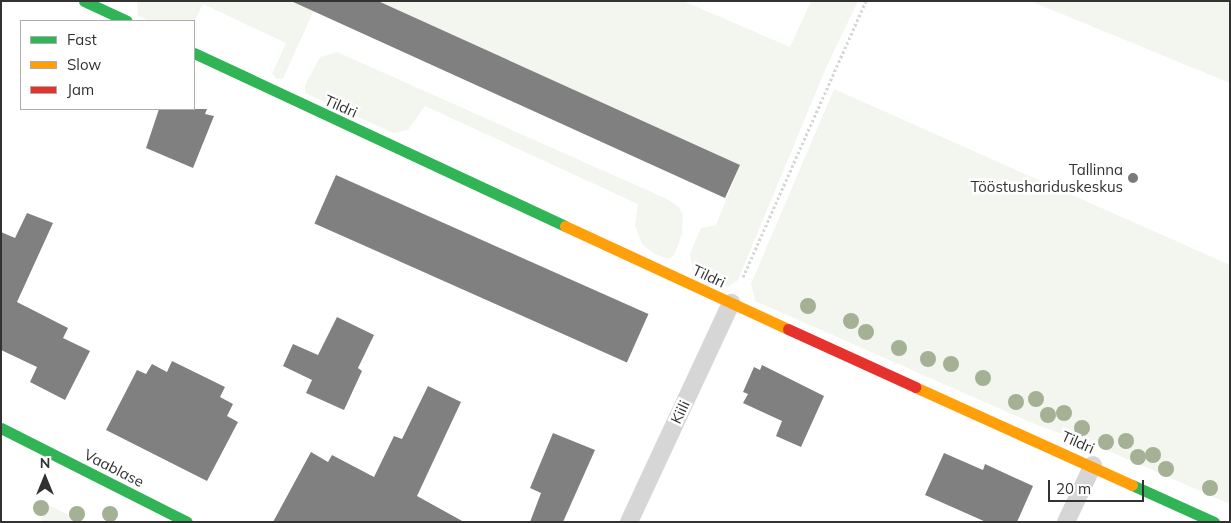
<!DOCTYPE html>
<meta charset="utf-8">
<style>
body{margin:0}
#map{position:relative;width:1231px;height:523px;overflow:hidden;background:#fff;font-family:Mulish,sans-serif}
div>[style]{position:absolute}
.green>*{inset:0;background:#f3f6ee}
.building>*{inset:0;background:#808080;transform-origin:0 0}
.path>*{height:3px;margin-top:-1.5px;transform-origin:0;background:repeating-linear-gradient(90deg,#d6d6d6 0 2.5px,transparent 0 5px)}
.lane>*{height:18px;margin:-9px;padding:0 9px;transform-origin:9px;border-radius:9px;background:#d6d6d6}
.fast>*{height:11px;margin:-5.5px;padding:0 5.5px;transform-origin:5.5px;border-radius:5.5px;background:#30b455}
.slow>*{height:11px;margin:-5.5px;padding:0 5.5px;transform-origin:5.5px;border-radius:5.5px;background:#ff9f0a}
.jam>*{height:11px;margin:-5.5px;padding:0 5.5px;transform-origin:5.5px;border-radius:5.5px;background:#e5322d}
.trees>*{width:16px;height:16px;margin:-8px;border-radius:50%;background:#a4b194}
.dots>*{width:14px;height:14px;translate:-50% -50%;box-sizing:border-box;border:2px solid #fff;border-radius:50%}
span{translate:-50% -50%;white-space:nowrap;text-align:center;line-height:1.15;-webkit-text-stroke:5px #fff;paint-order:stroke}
.street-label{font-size:15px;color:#323232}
.poi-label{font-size:15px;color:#323232}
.right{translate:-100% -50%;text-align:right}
.frame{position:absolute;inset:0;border:2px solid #323232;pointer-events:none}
.legend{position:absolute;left:20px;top:20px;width:175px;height:90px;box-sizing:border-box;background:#fff;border:1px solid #adadad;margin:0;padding:6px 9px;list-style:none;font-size:15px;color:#323232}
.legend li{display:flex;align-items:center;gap:10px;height:25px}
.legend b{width:25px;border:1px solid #adadad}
.north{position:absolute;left:20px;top:453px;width:50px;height:50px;-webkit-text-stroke:4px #fff;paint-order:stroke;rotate:0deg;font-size:14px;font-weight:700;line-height:20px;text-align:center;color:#323232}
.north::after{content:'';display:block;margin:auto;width:18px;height:22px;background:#323232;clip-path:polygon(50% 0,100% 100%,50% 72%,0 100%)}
.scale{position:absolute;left:1048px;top:480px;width:96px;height:22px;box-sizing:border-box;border:2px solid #323232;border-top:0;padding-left:6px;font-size:15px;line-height:18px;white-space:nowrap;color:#323232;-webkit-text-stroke:4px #fff;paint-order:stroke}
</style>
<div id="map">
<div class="green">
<div style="clip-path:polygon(137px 1px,318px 1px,283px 79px,276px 79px,272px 74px,286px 43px,203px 4px,194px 22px,149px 21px,138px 16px)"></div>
<div style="clip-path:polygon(378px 1px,683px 1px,790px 47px,811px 1px,858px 1px,826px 68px,738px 280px,728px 287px,693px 271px,690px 254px,701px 228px,716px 225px,740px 165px)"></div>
<div style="clip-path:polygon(1030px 1px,1230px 1px,1230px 83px)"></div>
<div style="clip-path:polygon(337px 52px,667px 199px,679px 207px,683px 216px,682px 234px,674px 256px,669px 259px,654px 254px,642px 244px,635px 226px,638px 204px,425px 106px,408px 130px,393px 133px,305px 93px,305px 85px,320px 57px)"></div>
<div style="clip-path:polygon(834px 89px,1230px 265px,1230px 504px,1104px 449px,1037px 425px,755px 301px,751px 284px)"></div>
<div style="clip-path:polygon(46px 504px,83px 522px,41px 522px)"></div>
</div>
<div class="building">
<div style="clip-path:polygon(291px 1px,378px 1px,740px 165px,725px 198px)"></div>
<div style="clip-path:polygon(159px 109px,207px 109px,205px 114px,214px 116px,193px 168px,146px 148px)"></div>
<div style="left:336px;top:175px;width:342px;height:53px;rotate:24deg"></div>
<div style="clip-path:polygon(27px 213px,53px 223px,17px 302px,68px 328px,63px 338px,90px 351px,65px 400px,30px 382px,37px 367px,1px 350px,1px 232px,15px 238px)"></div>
<div style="clip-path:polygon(337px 317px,374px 335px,358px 368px,362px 371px,344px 410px,306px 393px,312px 380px,283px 366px,293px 344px,318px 355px)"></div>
<div style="clip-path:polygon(172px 361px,225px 387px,220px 397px,233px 404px,227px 416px,238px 422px,207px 481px,106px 430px,137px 370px,146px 374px,152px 364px,167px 372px)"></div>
<div style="clip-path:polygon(762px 365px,824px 396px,801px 447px,776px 436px,782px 421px,743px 403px,748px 394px,743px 392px,754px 367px,760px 370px)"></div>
<div style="clip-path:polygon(428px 386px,461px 402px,417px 496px,464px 522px,273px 522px,311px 452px,328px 462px,332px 455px,374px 477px,394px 436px,402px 439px)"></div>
<div style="clip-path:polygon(553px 433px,595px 450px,563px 522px,530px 522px,541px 493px,530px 488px)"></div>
<div style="clip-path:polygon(944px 453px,983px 470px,985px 464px,1033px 486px,1017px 522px,986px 522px,925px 495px)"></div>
</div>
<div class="path">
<div style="left:743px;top:277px;width:302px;rotate:-66deg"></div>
</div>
<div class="lane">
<div style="left:629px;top:522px;width:242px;rotate:-65deg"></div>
<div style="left:1066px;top:522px;width:63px;rotate:-64.7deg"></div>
</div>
<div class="fast">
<div style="left:84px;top:1px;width:47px;rotate:24.9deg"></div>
<div style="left:194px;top:53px;width:409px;rotate:25deg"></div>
<div style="left:1px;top:428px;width:208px;rotate:26.8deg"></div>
<div style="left:1132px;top:485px;width:90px;rotate:24.3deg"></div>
</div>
<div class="slow">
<div style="left:565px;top:226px;width:246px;rotate:24.8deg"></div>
<div style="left:915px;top:387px;width:238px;rotate:24.3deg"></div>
</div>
<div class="jam">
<div style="left:788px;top:329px;width:140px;rotate:24.5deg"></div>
</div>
<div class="trees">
<div style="left:808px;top:306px"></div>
<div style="left:851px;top:321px"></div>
<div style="left:866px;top:332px"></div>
<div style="left:899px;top:348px"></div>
<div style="left:928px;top:359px"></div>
<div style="left:951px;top:364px"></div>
<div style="left:983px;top:378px"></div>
<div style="left:1036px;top:399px"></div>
<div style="left:1016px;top:402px"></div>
<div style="left:1064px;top:413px"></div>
<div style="left:1048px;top:415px"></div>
<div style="left:1082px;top:428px"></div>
<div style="left:1126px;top:441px"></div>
<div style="left:1106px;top:442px"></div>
<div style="left:1153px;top:455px"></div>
<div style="left:1138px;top:457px"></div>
<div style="left:1166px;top:469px"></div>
<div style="left:1210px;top:488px"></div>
<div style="left:41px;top:508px"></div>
<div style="left:77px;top:514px"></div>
<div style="left:110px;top:514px"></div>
</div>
<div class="dots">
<div style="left:1133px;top:178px;background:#7a7a7a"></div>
</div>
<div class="street-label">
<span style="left:341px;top:106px;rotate:24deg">Tildri</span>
<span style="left:709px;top:276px;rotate:25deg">Tildri</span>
<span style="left:680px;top:412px;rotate:-65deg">Kiili</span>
<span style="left:1078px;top:442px;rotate:24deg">Tildri</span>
<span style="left:114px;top:468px;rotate:27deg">Vaablase</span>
</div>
<div class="poi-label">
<span class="right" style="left:1123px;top:178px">Tallinna<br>Tööstushariduskeskus</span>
</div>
<div class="frame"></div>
<ul class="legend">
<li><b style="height:6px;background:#30b455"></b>Fast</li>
<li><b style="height:6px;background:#ff9f0a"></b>Slow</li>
<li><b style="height:6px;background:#e5322d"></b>Jam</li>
</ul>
<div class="north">N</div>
<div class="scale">20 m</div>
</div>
